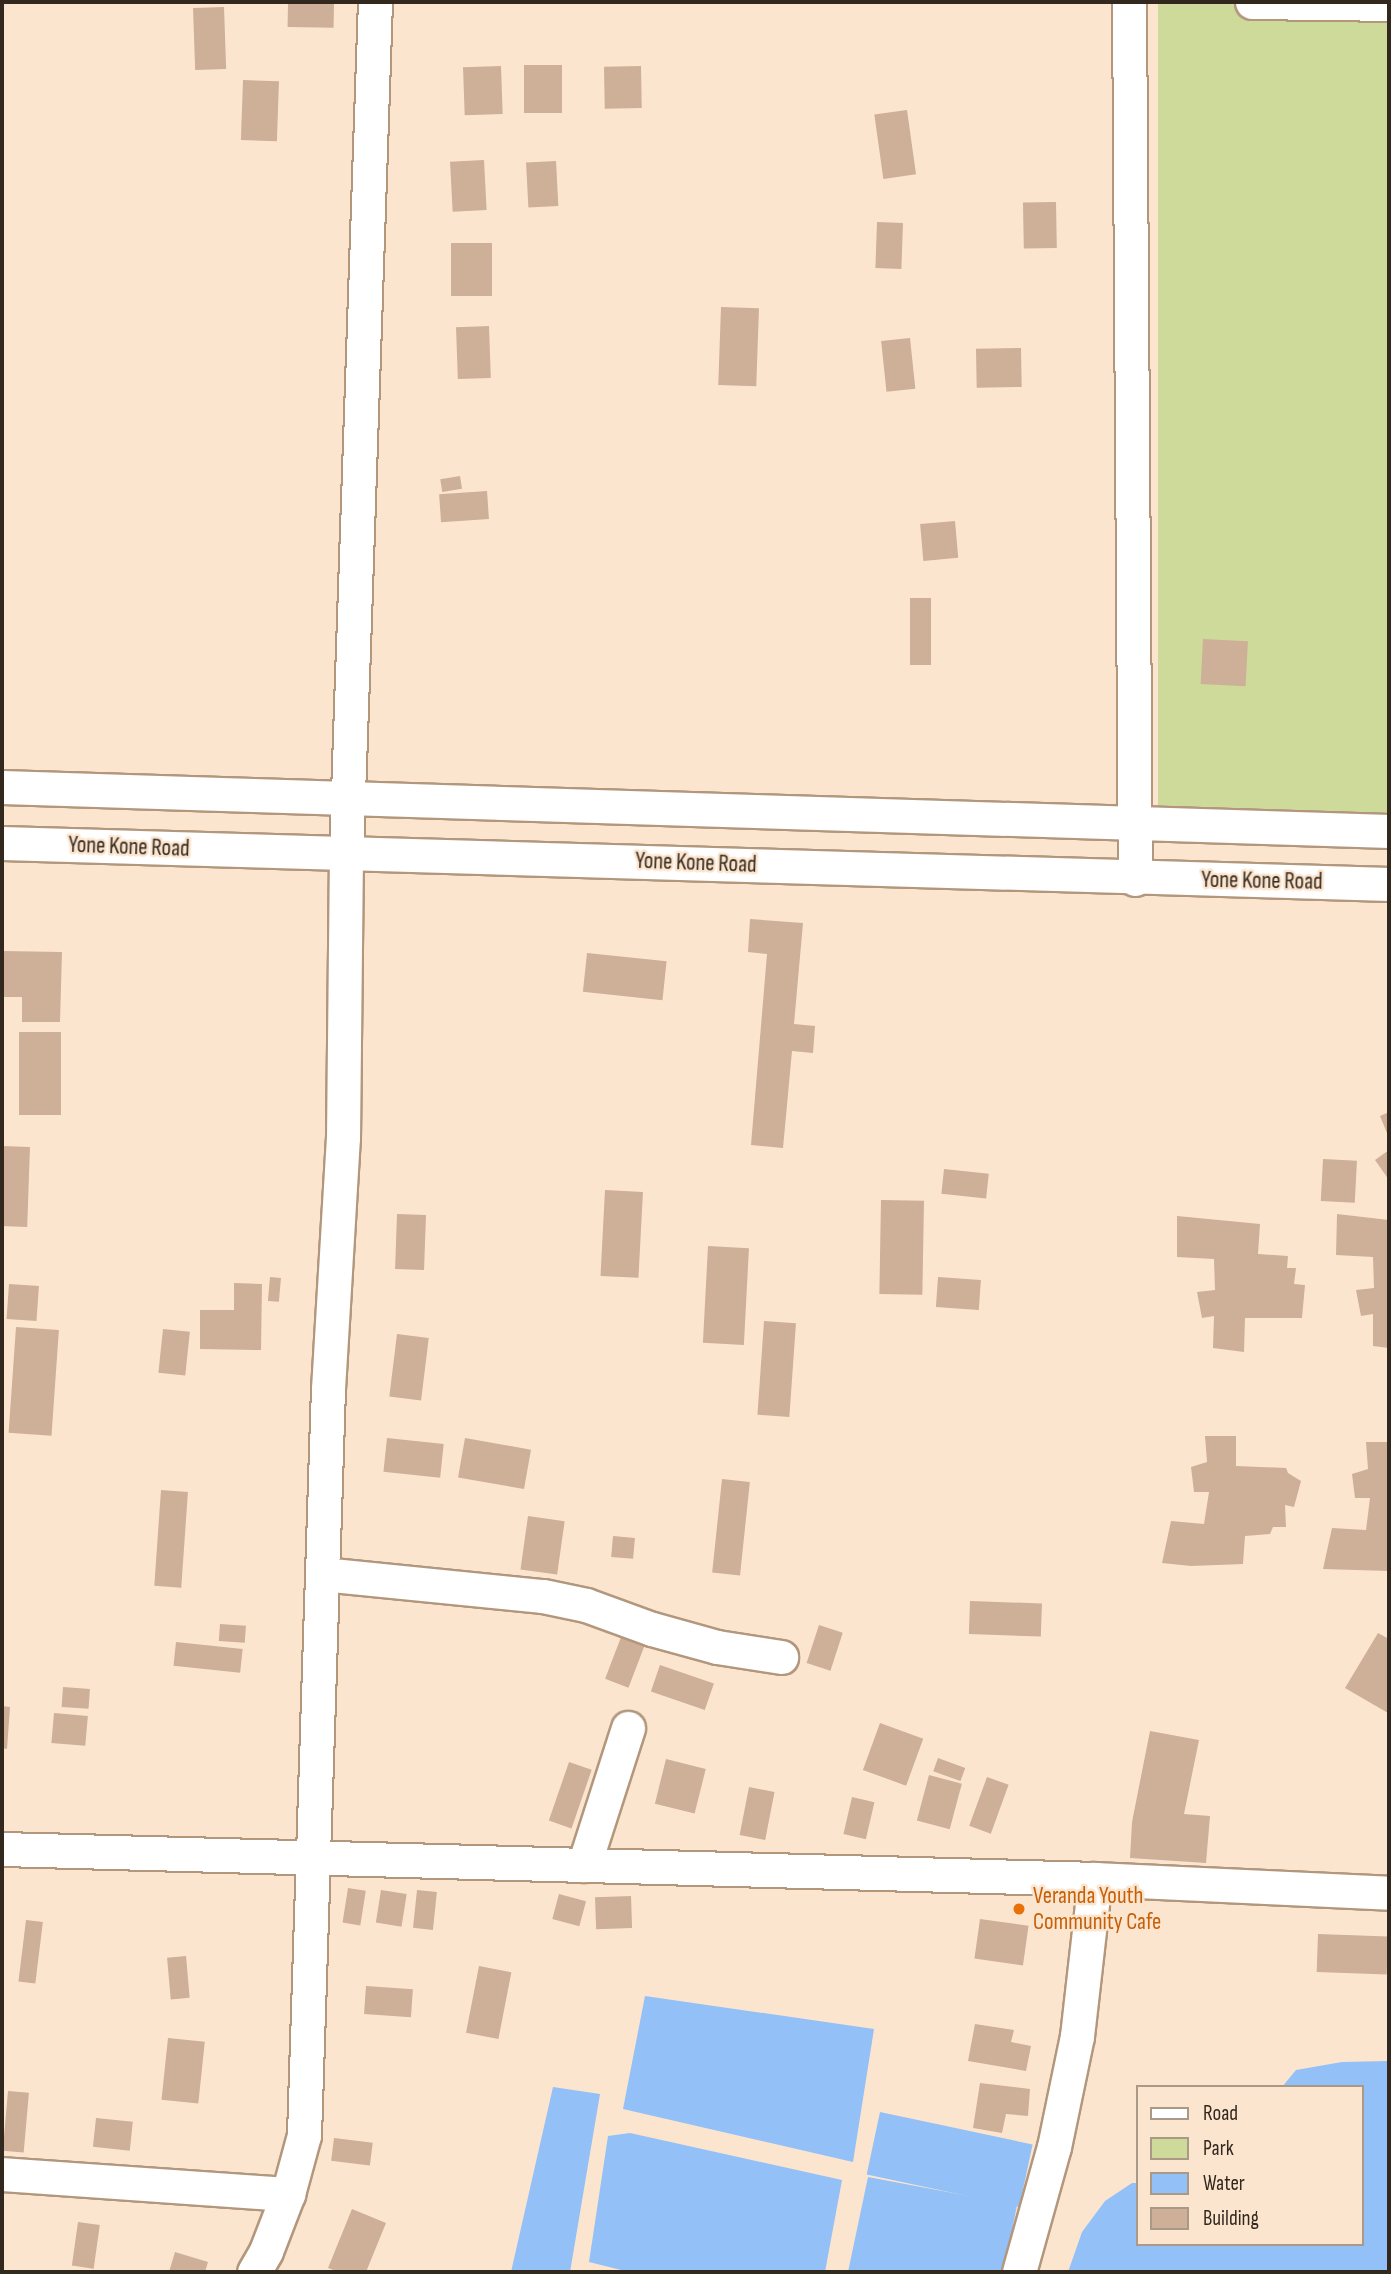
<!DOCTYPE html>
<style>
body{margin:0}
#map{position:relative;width:1391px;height:2274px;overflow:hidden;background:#fce5cf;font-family:"Sofia Sans Condensed",sans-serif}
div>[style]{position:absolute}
.green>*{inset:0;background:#ceda99;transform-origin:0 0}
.water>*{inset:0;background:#93c0f7;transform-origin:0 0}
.building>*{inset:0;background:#ceaf98;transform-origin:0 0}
.roads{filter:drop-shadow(2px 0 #b2977d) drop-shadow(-2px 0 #b2977d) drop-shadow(0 2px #b2977d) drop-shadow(0 -2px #b2977d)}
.minor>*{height:33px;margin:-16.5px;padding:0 16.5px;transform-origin:16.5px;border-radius:16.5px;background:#fff}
.dots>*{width:19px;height:19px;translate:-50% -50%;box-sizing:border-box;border:4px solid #fce5cf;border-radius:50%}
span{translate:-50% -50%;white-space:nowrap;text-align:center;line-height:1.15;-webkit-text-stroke:5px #fce5cf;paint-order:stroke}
.street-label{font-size:23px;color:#32281d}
.food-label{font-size:23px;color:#c56008}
.left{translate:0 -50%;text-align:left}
.frame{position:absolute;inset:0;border:4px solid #32281d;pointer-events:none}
.legend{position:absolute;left:1136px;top:2085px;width:228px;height:161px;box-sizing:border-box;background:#fce5cf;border:2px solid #ab9988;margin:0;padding:9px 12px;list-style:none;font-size:21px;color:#32281d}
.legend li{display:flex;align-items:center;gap:14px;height:35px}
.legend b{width:35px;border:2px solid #ab9988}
</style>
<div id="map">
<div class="green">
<div style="left:1158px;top:2px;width:231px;height:822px"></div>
</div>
<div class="water">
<div style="clip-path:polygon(645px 1996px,874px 2029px,853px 2162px,623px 2109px)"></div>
<div style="clip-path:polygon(1389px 2061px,1389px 2272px,1068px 2272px,1082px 2232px,1105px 2201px,1132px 2183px,1137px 2183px,1137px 2244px,1361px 2244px,1361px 2087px,1282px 2087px,1296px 2070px,1342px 2062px)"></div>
<div style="clip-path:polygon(553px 2087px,600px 2094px,570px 2272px,511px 2272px)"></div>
<div style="left:880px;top:2112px;width:156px;height:64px;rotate:12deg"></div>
<div style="clip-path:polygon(630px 2133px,842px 2180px,825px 2272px,629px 2272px,589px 2262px,608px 2136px)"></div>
<div style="clip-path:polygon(868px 2177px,1017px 2205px,1004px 2272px,848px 2272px)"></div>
</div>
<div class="building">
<div style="left:288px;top:3px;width:46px;height:24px;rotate:1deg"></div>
<div style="left:224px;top:7px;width:62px;height:31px;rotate:88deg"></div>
<div style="left:524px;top:65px;width:38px;height:48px"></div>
<div style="left:501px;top:66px;width:48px;height:38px;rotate:88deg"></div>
<div style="left:641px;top:66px;width:42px;height:37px;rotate:89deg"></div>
<div style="left:243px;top:80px;width:36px;height:60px;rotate:2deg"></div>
<div style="left:907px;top:110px;width:65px;height:33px;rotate:82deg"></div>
<div style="left:484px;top:160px;width:50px;height:34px;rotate:87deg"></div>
<div style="left:556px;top:161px;width:45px;height:30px;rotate:87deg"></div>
<div style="left:1056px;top:202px;width:46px;height:33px;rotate:89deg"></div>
<div style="left:877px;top:222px;width:26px;height:46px;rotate:2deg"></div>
<div style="left:451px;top:243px;width:41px;height:53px"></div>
<div style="left:721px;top:307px;width:38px;height:78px;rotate:2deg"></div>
<div style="left:489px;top:326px;width:52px;height:33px;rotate:88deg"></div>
<div style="left:910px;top:338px;width:51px;height:29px;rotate:84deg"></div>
<div style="left:1021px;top:348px;width:39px;height:45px;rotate:89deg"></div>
<div style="left:460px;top:476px;width:13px;height:20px;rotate:81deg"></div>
<div style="left:487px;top:491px;width:28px;height:48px;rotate:86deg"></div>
<div style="left:955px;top:521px;width:37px;height:35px;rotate:85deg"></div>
<div style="left:910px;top:598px;width:21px;height:67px"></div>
<div style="left:1203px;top:639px;width:45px;height:45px;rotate:3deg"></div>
<div style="clip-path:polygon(750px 919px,803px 923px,794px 1024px,815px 1026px,813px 1053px,792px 1051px,783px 1148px,751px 1145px,767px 954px,748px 952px)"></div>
<div style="clip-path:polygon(2px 951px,62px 952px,60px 1022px,22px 1022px,22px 997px,2px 997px)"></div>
<div style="left:587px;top:953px;width:80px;height:39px;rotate:6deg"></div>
<div style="left:19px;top:1032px;width:42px;height:83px"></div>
<div style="clip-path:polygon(1389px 1112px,1389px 1138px,1380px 1116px)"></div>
<div style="left:2px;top:1146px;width:28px;height:80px;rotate:2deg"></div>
<div style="clip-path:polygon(1389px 1150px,1389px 1180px,1375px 1160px)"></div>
<div style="left:1323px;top:1159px;width:34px;height:42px;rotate:3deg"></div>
<div style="left:944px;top:1169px;width:45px;height:25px;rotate:6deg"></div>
<div style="left:605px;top:1190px;width:38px;height:86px;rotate:3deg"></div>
<div style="left:881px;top:1200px;width:43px;height:94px;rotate:1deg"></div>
<div style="left:397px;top:1214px;width:29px;height:55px;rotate:2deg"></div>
<div style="clip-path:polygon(1337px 1214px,1389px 1220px,1389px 1348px,1373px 1346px,1373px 1314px,1361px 1316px,1356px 1290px,1374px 1288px,1373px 1257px,1336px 1255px)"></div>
<div style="clip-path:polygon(1177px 1216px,1260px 1224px,1258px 1254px,1288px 1256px,1287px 1268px,1296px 1268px,1294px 1284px,1305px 1285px,1302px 1318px,1245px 1318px,1244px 1352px,1213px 1348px,1214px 1316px,1202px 1318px,1197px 1292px,1215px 1290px,1214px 1259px,1177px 1257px)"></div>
<div style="left:708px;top:1246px;width:41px;height:97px;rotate:3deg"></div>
<div style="left:270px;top:1277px;width:11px;height:24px;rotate:5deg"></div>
<div style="left:938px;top:1277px;width:43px;height:30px;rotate:4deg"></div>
<div style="clip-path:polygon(234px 1283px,262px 1284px,261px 1350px,200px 1349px,200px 1310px,234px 1310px)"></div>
<div style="left:9px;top:1284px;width:30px;height:35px;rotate:4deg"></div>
<div style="left:764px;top:1321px;width:32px;height:94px;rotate:4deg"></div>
<div style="left:16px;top:1327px;width:43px;height:106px;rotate:4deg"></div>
<div style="left:163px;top:1329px;width:27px;height:44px;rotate:6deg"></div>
<div style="left:397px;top:1334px;width:32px;height:63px;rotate:7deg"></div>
<div style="clip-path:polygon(1205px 1436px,1236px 1436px,1236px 1466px,1286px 1468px,1288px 1473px,1301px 1481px,1294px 1507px,1285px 1505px,1286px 1527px,1273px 1527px,1270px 1534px,1245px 1536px,1243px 1564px,1191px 1566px,1162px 1563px,1171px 1521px,1204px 1524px,1209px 1492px,1194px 1492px,1191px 1467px,1207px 1462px)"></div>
<div style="left:387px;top:1438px;width:57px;height:34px;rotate:6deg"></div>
<div style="left:465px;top:1438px;width:67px;height:40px;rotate:10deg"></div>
<div style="clip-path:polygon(1366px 1442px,1389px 1442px,1389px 1571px,1323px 1569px,1332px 1528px,1366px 1530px,1370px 1498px,1355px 1498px,1352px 1474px,1368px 1469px)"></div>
<div style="left:722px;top:1479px;width:28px;height:94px;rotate:6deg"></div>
<div style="left:161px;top:1490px;width:27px;height:96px;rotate:4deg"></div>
<div style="left:528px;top:1516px;width:37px;height:54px;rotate:8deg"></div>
<div style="left:613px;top:1536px;width:22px;height:21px;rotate:5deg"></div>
<div style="left:970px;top:1601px;width:72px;height:33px;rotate:2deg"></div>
<div style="left:220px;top:1624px;width:26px;height:17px;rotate:4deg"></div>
<div style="left:819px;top:1625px;width:25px;height:40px;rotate:18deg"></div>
<div style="left:623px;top:1632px;width:25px;height:50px;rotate:21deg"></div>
<div style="clip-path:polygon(1378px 1633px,1389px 1639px,1388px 1713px,1345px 1688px)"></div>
<div style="left:176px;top:1642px;width:67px;height:24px;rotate:6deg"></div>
<div style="left:660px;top:1665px;width:57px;height:28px;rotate:19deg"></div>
<div style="left:63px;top:1687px;width:27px;height:20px;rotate:4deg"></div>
<div style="clip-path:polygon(2px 1706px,10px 1707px,7px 1749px,2px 1748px)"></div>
<div style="left:54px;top:1713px;width:34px;height:30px;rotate:5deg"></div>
<div style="left:880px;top:1723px;width:46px;height:50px;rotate:20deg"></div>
<div style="clip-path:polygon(1150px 1731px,1199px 1740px,1184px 1814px,1210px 1816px,1206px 1863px,1130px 1858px,1132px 1822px)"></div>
<div style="left:938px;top:1758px;width:29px;height:14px;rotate:20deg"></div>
<div style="left:666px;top:1759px;width:41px;height:46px;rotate:14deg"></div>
<div style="left:569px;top:1762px;width:24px;height:62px;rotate:19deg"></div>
<div style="left:929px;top:1775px;width:34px;height:47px;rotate:15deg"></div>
<div style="left:987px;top:1777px;width:23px;height:52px;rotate:20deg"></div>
<div style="left:749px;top:1787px;width:26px;height:49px;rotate:11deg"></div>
<div style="left:852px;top:1797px;width:23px;height:38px;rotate:13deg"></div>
<div style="left:348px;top:1888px;width:18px;height:35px;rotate:9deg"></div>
<div style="left:381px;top:1890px;width:26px;height:33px;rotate:9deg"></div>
<div style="left:417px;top:1890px;width:20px;height:38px;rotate:6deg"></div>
<div style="left:559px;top:1894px;width:28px;height:26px;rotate:15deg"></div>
<div style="left:631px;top:1896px;width:32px;height:36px;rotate:88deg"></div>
<div style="left:980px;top:1919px;width:49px;height:40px;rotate:8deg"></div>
<div style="left:26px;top:1920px;width:17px;height:62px;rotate:7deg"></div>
<div style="left:1318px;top:1934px;width:70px;height:38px;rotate:2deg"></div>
<div style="left:186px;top:1956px;width:42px;height:19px;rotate:85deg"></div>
<div style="left:479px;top:1966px;width:33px;height:68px;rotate:11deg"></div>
<div style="left:366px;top:1986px;width:47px;height:28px;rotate:4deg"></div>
<div style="clip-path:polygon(975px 2024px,1014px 2030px,1011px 2042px,1031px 2046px,1026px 2071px,968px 2061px)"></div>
<div style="left:168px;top:2038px;width:37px;height:62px;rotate:6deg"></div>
<div style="clip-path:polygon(980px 2083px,1030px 2089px,1028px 2116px,1006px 2114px,1002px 2133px,973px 2128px)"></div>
<div style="left:8px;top:2091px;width:21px;height:60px;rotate:5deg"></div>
<div style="left:96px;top:2118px;width:37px;height:29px;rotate:6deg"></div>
<div style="left:334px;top:2138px;width:39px;height:23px;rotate:7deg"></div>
<div style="clip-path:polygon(352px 2209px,386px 2223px,366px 2272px,339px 2272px,328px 2268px)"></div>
<div style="left:78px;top:2222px;width:22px;height:44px;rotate:8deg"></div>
<div style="clip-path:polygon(175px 2252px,208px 2262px,205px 2272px,169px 2272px)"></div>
</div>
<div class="roads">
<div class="minor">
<div style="left:1129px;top:2px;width:877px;rotate:89.61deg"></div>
<div style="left:1252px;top:2px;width:137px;rotate:0.8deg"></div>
<div style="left:2px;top:787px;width:1388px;rotate:1.82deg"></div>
<div style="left:2px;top:843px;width:1388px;rotate:1.69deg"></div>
<div style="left:322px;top:1574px;width:222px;rotate:5.7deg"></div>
<div style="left:543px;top:1596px;width:44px;rotate:11.8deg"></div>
<div style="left:586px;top:1605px;width:70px;rotate:20deg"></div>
<div style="left:652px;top:1629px;width:67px;rotate:15.5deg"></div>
<div style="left:717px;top:1647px;width:65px;rotate:8.9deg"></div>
<div style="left:2px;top:1849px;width:1093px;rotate:1.57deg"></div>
<div style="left:1095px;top:1879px;width:294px;rotate:2.7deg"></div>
<div style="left:584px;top:1865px;width:144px;rotate:-72.2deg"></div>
<div style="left:2px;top:2174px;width:287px;rotate:4deg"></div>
<div style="left:254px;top:2272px;width:24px;rotate:-60deg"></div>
<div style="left:266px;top:2251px;width:61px;rotate:-68.9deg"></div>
<div style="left:288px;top:2194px;width:61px;rotate:-74.8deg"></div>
<div style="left:304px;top:2135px;width:746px;rotate:-88.16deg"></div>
<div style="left:328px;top:1389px;width:251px;rotate:-86.6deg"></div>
<div style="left:343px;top:1138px;width:285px;rotate:-89.4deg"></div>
<div style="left:346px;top:853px;width:851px;rotate:-88.05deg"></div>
<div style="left:1019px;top:2272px;width:130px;rotate:-74.4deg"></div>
<div style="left:1054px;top:2147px;width:113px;rotate:-78.3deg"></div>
<div style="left:1077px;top:2036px;width:158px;rotate:-83.5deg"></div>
</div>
</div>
<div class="dots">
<div style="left:1019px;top:1909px;background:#e8710a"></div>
</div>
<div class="street-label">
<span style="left:129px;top:847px;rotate:2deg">Yone Kone Road</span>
<span style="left:696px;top:863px;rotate:2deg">Yone Kone Road</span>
<span style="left:1262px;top:881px;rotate:1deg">Yone Kone Road</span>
</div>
<div class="food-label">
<span class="left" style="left:1033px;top:1909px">Veranda Youth<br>Community Cafe</span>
</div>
<div class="frame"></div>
<ul class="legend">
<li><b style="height:9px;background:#fff"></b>Road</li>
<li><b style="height:19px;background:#ceda99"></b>Park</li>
<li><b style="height:19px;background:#93c0f7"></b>Water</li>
<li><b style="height:19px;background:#ceaf98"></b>Building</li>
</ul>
</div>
